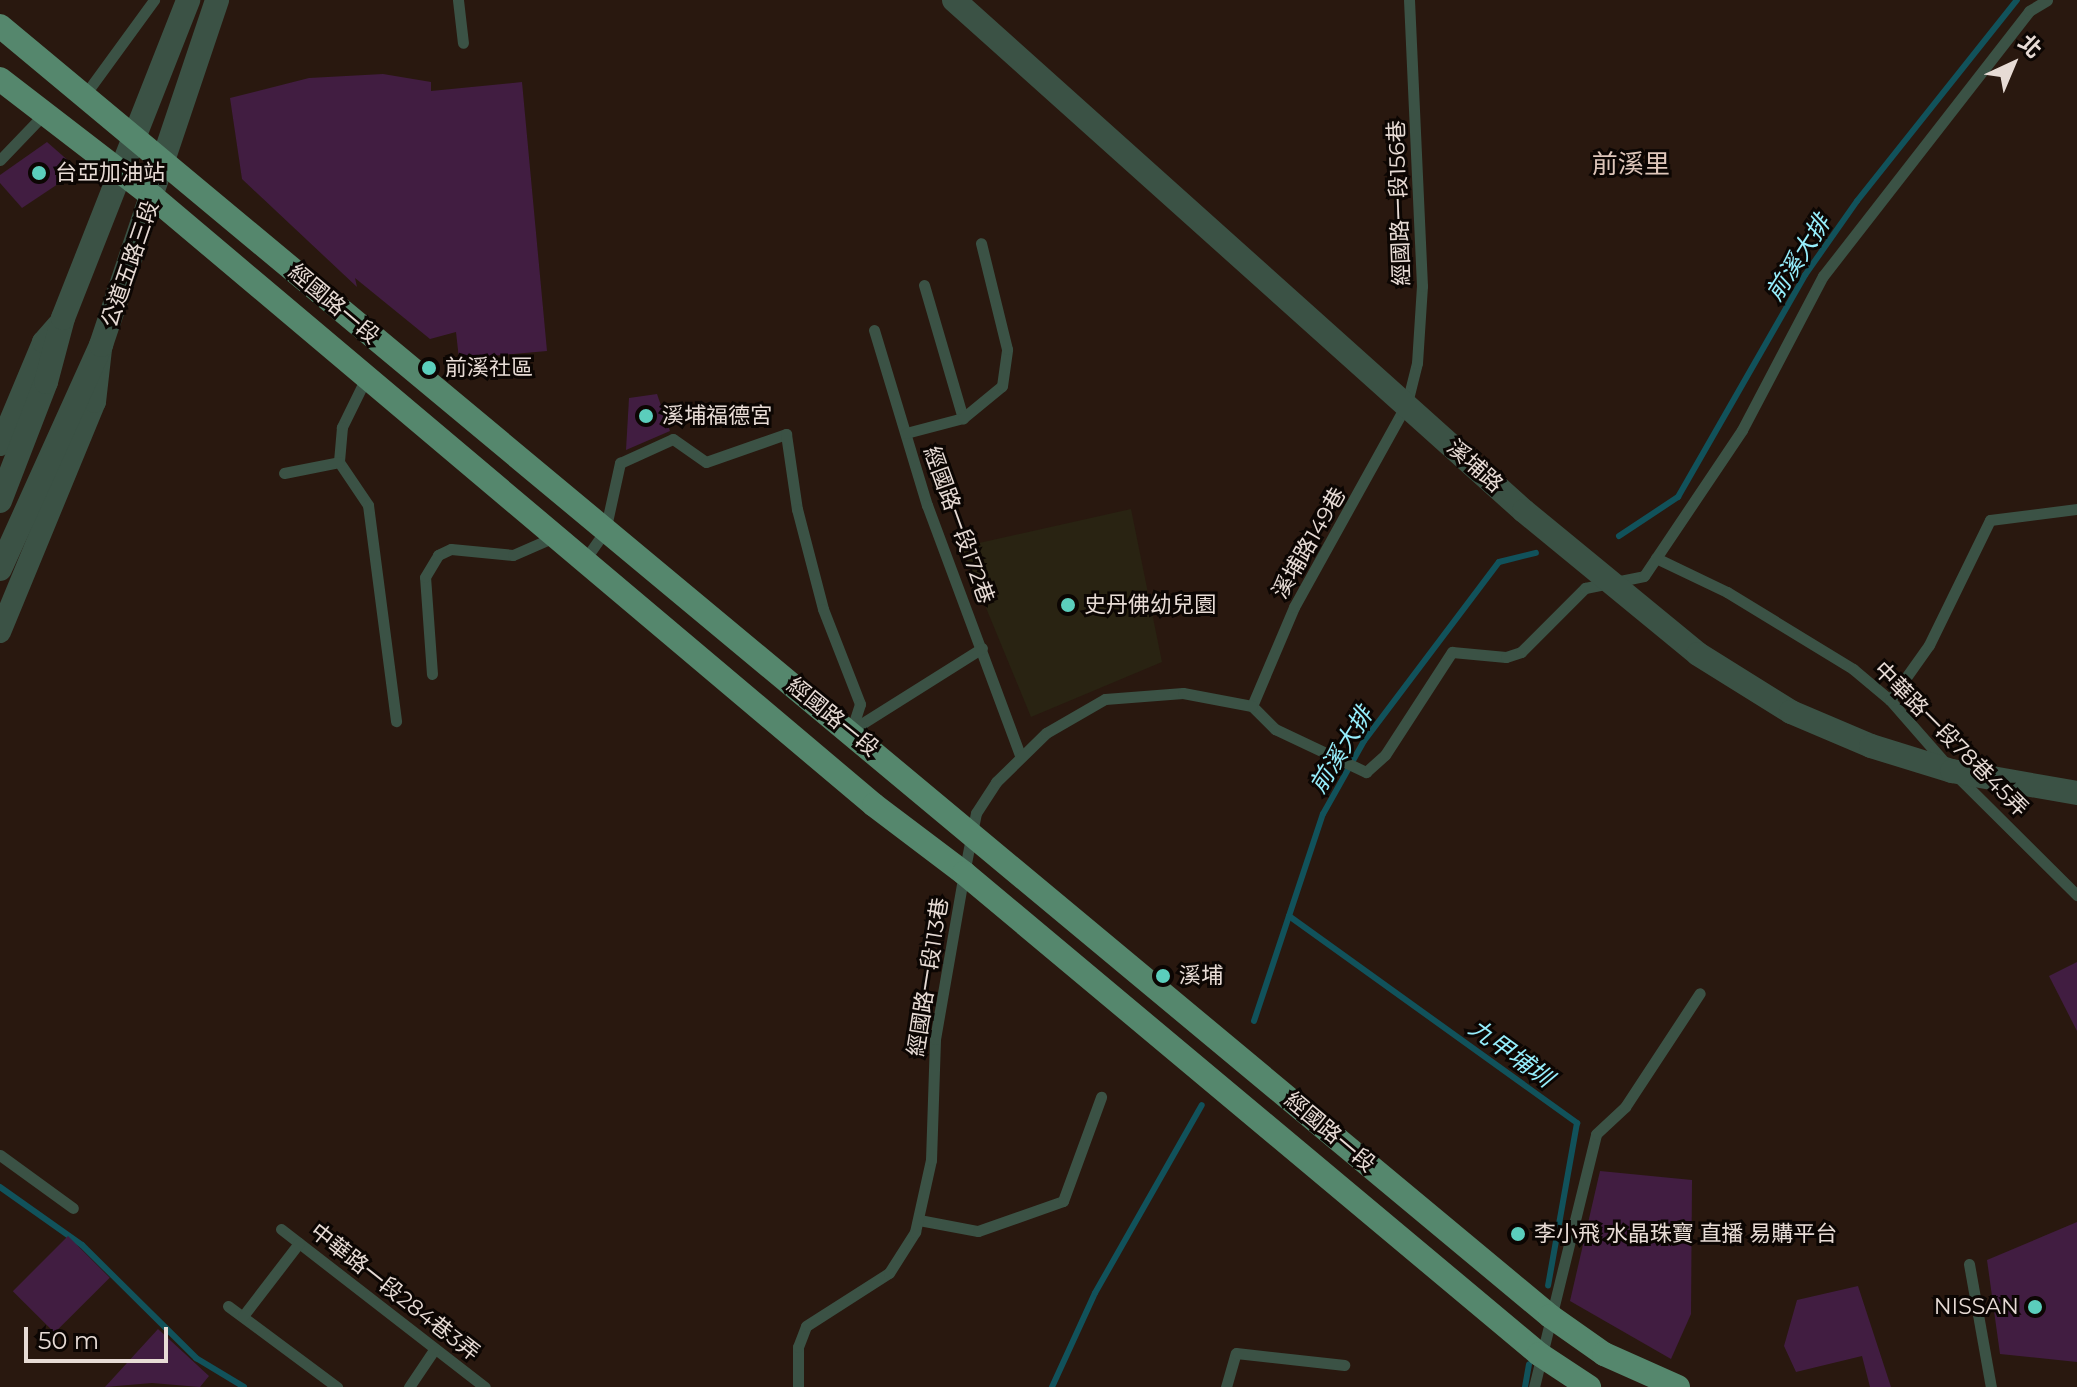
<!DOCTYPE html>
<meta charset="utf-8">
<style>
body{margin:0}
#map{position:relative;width:2077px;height:1387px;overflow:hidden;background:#29180f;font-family:Montserrat,"Noto Sans TC",sans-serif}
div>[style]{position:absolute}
.education>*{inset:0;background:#292312}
.stream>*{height:6px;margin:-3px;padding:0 3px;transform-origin:3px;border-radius:3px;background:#11525b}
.building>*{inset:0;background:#411d41;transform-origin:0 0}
.service>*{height:11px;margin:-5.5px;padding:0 5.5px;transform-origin:5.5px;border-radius:5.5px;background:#3b5245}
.minor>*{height:22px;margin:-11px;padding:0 11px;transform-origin:11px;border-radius:11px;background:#3b5245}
.tertiary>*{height:24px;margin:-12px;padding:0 12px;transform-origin:12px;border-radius:12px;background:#3b5245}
.primary>*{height:24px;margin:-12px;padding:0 12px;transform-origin:12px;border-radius:12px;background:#55876d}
.dots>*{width:22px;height:22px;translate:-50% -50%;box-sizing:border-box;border:4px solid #0c0603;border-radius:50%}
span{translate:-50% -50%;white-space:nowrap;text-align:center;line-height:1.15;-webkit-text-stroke:6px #0c0603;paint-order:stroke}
.poi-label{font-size:22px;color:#e7dbd5}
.left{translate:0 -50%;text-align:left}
.right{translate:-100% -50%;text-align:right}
.street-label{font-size:22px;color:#e7dbd5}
.water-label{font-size:24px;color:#96eefc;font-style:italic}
.quarter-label{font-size:26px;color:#dec6ba}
.north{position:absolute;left:1973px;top:24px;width:80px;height:80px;-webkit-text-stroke:6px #0c0603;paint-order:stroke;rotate:44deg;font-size:22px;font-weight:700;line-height:32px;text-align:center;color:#e7dbd5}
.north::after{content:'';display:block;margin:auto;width:28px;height:36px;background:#e7dbd5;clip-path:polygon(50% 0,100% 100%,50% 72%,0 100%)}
.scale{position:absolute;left:24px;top:1327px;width:144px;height:36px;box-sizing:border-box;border:4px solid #e7dbd5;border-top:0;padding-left:10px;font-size:24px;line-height:28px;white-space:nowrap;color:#e7dbd5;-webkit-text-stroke:6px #0c0603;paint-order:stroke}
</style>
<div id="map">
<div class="education">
<div style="clip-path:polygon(1131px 509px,1162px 662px,1031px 717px,961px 547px)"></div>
</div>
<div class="stream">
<div style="left:1619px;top:536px;width:71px;rotate:-33.5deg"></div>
<div style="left:1678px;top:497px;width:256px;rotate:-60.2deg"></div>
<div style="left:1805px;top:275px;width:90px;rotate:-54.9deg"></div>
<div style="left:1857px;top:201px;width:257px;rotate:-51.5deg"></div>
<div style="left:1289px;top:916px;width:355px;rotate:35.7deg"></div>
<div style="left:1577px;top:1123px;width:165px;rotate:100.1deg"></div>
<div style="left:1254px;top:1021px;width:218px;rotate:-71.6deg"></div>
<div style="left:1323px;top:814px;width:84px;rotate:-60.7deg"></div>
<div style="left:1364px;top:741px;width:224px;rotate:-53deg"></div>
<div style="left:1499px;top:562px;width:38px;rotate:-14deg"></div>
<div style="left:0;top:1187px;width:100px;rotate:35.3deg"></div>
<div style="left:82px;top:1245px;width:161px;rotate:44.7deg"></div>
<div style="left:196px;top:1358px;width:56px;rotate:31.1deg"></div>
<div style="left:1052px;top:1387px;width:103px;rotate:-65.4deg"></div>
<div style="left:1095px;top:1293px;width:216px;rotate:-60.4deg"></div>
<div style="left:1525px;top:1387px;width:23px;rotate:-80deg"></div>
</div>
<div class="building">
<div style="clip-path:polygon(383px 74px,431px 82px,431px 91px,522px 82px,547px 351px,459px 359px,456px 332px,430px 339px,355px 278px,357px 287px,242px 179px,230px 98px,309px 78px)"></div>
<div style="clip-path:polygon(47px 142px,79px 170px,22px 208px,0 183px,0 175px)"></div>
<div style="clip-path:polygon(657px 394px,670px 431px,626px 450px,629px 398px)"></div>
<div style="clip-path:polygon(2077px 962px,2077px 1031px,2049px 976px)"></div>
<div style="clip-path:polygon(1600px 1171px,1692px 1180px,1691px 1314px,1671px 1359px,1570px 1301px)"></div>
<div style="clip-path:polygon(2077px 1222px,2077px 1362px,2000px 1354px,1987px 1260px)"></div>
<div style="left:68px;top:1236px;width:59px;height:78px;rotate:45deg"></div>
<div style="clip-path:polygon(1858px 1286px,1891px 1387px,1870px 1387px,1862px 1356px,1796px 1372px,1784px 1346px,1797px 1300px)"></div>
<div style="clip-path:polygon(158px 1329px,209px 1376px,200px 1387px,152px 1383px,105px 1387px)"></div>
</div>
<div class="service">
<div style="left:458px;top:0;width:43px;rotate:83.4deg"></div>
<div style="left:84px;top:96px;width:119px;rotate:-53.9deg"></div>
<div style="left:0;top:160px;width:62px;rotate:-46.3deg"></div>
<div style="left:924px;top:285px;width:139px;rotate:73.7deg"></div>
<div style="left:874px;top:330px;width:183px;rotate:73.2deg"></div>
<div style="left:927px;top:505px;width:267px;rotate:69.6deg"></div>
<div style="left:366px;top:378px;width:55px;rotate:116.1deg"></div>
<div style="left:342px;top:427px;width:35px;rotate:95deg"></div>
<div style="left:339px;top:462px;width:52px;rotate:56deg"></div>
<div style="left:368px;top:505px;width:218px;rotate:82.6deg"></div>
<div style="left:906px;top:433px;width:59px;rotate:-14.7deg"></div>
<div style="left:963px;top:418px;width:50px;rotate:-39.4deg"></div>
<div style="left:1002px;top:386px;width:37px;rotate:-82deg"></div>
<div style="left:1007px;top:349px;width:109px;rotate:-103.8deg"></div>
<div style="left:284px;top:473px;width:56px;rotate:-11.3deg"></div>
<div style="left:1656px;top:558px;width:79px;rotate:25.6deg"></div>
<div style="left:1727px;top:592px;width:148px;rotate:31.4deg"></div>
<div style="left:1853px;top:669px;width:48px;rotate:40deg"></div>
<div style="left:1890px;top:700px;width:85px;rotate:48.8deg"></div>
<div style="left:584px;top:561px;width:37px;rotate:-55deg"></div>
<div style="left:605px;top:531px;width:70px;rotate:-77.6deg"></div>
<div style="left:620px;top:463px;width:58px;rotate:-24.4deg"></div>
<div style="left:673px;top:439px;width:40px;rotate:34.9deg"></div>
<div style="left:706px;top:462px;width:85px;rotate:-19.3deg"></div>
<div style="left:786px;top:434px;width:76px;rotate:81.7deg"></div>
<div style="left:797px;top:509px;width:103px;rotate:75.4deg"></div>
<div style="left:823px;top:609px;width:102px;rotate:68.7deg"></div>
<div style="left:860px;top:704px;width:28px;rotate:108deg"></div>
<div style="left:432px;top:674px;width:97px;rotate:-94.1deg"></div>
<div style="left:425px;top:577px;width:26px;rotate:-59deg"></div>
<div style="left:438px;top:555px;width:14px;rotate:-25deg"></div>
<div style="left:451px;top:549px;width:62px;rotate:5.5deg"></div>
<div style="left:513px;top:555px;width:45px;rotate:-23.7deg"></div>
<div style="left:1890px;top:700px;width:67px;rotate:-54.7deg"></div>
<div style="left:1929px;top:645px;width:139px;rotate:-64deg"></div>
<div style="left:1990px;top:520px;width:88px;rotate:-7.2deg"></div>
<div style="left:1252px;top:706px;width:33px;rotate:45deg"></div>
<div style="left:1275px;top:729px;width:101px;rotate:25.3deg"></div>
<div style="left:1366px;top:772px;width:25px;rotate:-42deg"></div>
<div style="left:1385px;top:755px;width:123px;rotate:-57deg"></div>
<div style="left:1452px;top:652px;width:54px;rotate:5.3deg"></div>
<div style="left:1506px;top:657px;width:16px;rotate:-18deg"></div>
<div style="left:1521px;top:652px;width:91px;rotate:-45deg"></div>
<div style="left:1585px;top:588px;width:60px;rotate:-11.5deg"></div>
<div style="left:1644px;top:576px;width:176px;rotate:-56.1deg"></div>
<div style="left:1742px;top:430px;width:174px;rotate:-62.3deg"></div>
<div style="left:1823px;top:276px;width:336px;rotate:-52.1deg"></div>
<div style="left:2029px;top:11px;width:21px;rotate:-31deg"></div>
<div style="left:1252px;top:706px;width:108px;rotate:-67deg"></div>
<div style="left:1294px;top:607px;width:233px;rotate:-61deg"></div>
<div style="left:1407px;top:403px;width:41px;rotate:-76deg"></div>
<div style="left:1417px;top:363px;width:77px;rotate:-86.3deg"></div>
<div style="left:1422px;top:286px;width:286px;rotate:-92.6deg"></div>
<div style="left:855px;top:728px;width:150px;rotate:-32.2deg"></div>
<div style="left:1958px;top:777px;width:168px;rotate:44.8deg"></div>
<div style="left:0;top:1155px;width:90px;rotate:36deg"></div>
<div style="left:919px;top:1220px;width:60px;rotate:10.6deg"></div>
<div style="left:978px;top:1231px;width:90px;rotate:-19.4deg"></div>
<div style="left:1063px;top:1201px;width:111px;rotate:-69.9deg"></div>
<div style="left:281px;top:1229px;width:258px;rotate:37.8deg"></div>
<div style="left:1969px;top:1264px;width:125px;rotate:79.9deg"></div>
<div style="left:228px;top:1306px;width:136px;rotate:36.6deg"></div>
<div style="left:243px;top:1316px;width:92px;rotate:-52.5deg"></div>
<div style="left:409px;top:1387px;width:45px;rotate:-56deg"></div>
<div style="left:798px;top:1387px;width:40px;rotate:-90deg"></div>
<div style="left:798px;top:1347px;width:22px;rotate:-69deg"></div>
<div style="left:806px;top:1326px;width:98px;rotate:-32.6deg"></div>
<div style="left:889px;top:1273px;width:49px;rotate:-57.6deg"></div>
<div style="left:915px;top:1232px;width:74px;rotate:-77.5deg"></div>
<div style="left:931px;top:1160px;width:121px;rotate:-88.1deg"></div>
<div style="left:935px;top:1039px;width:169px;rotate:-80.1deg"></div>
<div style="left:964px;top:873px;width:61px;rotate:-78.7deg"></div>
<div style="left:976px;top:813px;width:37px;rotate:-57deg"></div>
<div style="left:996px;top:782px;width:70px;rotate:-44.4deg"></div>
<div style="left:1046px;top:733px;width:68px;rotate:-30deg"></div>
<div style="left:1105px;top:699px;width:78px;rotate:-4.4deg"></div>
<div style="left:1183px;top:693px;width:70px;rotate:10.7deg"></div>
<div style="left:1226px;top:1387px;width:35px;rotate:-74deg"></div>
<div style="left:1236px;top:1353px;width:109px;rotate:6.3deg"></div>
<div style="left:1534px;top:1387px;width:260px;rotate:-76.2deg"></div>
<div style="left:1596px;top:1134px;width:40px;rotate:-43deg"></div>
<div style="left:1625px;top:1107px;width:136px;rotate:-56.7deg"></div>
</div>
<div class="minor">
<div style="left:0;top:445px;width:112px;rotate:-67.3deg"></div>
<div style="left:43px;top:342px;width:30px;rotate:-49deg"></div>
<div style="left:0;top:632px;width:249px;rotate:-67.6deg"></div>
<div style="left:95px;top:402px;width:53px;rotate:-83.5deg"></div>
</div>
<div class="tertiary">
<div style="left:954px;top:0;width:766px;rotate:41.88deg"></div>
<div style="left:1524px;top:511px;width:225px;rotate:39.4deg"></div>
<div style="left:1698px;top:654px;width:110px;rotate:31.9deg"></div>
<div style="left:1791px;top:712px;width:87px;rotate:23deg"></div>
<div style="left:1871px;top:746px;width:85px;rotate:17.2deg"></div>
<div style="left:1952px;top:771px;width:127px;rotate:10deg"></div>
<div style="left:0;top:501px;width:128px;rotate:-68.9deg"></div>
<div style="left:46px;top:382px;width:66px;rotate:-75.1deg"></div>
<div style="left:63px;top:318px;width:342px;rotate:-68.5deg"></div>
<div style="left:0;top:569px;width:246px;rotate:-65.7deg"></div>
<div style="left:101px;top:345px;width:364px;rotate:-71.4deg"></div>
</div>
<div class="primary">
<div style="left:0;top:26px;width:2017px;rotate:39.77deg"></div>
<div style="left:1550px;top:1316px;width:66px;rotate:35.1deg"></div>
<div style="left:1604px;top:1354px;width:81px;rotate:24deg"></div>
<div style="left:0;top:79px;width:193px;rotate:37.6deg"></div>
<div style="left:153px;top:197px;width:943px;rotate:40.14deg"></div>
<div style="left:874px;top:805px;width:113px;rotate:37.1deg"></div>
<div style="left:964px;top:873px;width:750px;rotate:39.91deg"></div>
<div style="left:1539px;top:1354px;width:60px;rotate:33.4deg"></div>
</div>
<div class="dots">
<div style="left:39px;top:173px;background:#5bcebc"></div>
<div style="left:429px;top:368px;background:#5bcebc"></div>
<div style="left:646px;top:416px;background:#5bcebc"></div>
<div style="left:1068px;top:605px;background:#5bcebc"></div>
<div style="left:1163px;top:976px;background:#5bcebc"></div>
<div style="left:1518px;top:1234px;background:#5bcebc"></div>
<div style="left:2035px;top:1307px;background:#5bcebc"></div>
</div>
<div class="poi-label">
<span class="left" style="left:55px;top:173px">台亞加油站</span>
<span class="left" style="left:445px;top:368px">前溪社區</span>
<span class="left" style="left:662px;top:416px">溪埔福德宮</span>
<span class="left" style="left:1084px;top:605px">史丹佛幼兒園</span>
<span class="left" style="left:1179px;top:976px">溪埔</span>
<span class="left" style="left:1534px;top:1234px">李小飛 水晶珠寶 直播 易購平台</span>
<span class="right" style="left:2019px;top:1307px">NISSAN</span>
</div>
<div class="street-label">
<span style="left:1399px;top:203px;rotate:-92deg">經國路一段156巷</span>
<span style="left:130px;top:264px;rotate:-71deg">公道五路三段</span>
<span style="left:334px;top:304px;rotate:40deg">經國路一段</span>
<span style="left:1475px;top:466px;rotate:42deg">溪埔路</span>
<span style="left:959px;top:525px;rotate:70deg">經國路一段172巷</span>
<span style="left:1309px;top:543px;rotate:-60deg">溪埔路149巷</span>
<span style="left:833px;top:717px;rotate:39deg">經國路一段</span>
<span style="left:1951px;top:739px;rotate:45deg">中華路一段78巷45弄</span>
<span style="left:928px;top:977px;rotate:-81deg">經國路一段113巷</span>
<span style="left:1330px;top:1132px;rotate:40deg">經國路一段</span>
<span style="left:395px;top:1292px;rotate:38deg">中華路一段284巷3弄</span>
</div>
<div class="water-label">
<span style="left:1798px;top:258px;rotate:-57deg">前溪大排</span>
<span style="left:1341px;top:750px;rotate:-58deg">前溪大排</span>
<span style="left:1511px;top:1053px;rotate:36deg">九甲埔圳</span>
</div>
<div class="quarter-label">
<span style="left:1631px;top:165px">前溪里</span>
</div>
<div class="north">北</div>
<div class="scale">50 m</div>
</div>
